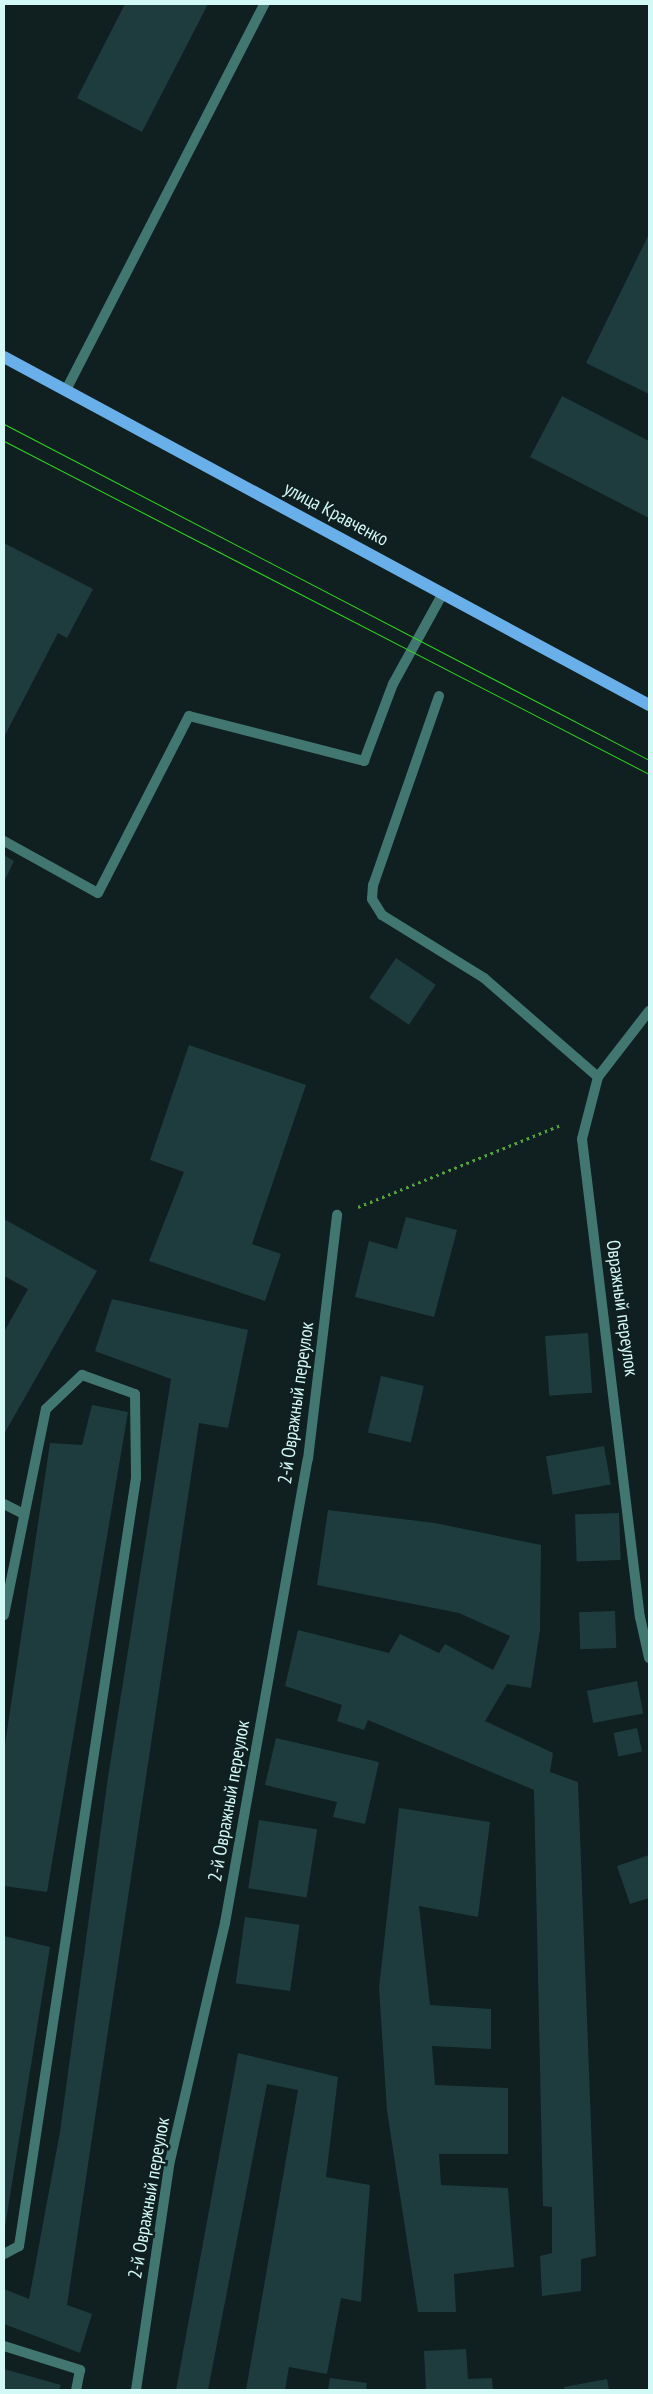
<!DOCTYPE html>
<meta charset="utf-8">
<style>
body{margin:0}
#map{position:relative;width:653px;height:2394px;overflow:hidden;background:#101f1f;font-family:"PT Sans Narrow",sans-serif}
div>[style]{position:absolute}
.building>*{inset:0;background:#1e3c3d;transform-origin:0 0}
.path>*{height:3px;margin-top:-1.5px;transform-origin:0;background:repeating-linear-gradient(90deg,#55a23e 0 2.5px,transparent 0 6.5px)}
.lane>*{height:10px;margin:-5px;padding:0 5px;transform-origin:5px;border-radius:5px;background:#417770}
.street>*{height:10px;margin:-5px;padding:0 5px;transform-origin:5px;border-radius:5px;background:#417770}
.primary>*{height:12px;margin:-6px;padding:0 6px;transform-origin:6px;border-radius:6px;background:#69b0ea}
.tram>*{height:1px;margin:-0.5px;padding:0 0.5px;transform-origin:0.5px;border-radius:0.5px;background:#2cda1f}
span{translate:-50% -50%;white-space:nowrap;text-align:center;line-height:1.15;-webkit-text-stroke:5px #101f1f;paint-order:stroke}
.street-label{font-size:19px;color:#d3f9f7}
.frame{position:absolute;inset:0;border:5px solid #d3f9f7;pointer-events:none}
</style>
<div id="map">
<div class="building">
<div style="clip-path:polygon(125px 4px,208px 4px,142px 132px,77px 98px)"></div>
<div style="clip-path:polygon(649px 234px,649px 394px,586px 363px)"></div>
<div style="clip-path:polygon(562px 396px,649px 441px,649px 518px,530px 457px)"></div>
<div style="clip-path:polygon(4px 543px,93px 589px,67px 638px,58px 633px,4px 737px)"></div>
<div style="clip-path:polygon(4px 855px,14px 861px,4px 882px)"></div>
<div style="left:396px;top:958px;width:48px;height:48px;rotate:34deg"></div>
<div style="clip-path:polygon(189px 1045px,306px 1085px,252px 1244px,281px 1254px,265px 1301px,149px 1261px,184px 1172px,150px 1160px)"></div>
<div style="clip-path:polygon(406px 1217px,457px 1230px,434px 1317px,355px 1297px,369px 1241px,397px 1249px)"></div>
<div style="clip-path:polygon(4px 1219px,97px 1271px,4px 1434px,4px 1332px,28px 1289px,4px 1276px)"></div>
<div style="clip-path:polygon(112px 1299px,248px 1330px,228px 1428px,199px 1423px,67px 2305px,92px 2314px,80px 2353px,4px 2324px,4px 2289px,29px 2299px,60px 2132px,108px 1777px,171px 1379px,95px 1351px)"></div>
<div style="left:588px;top:1333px;width:60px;height:43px;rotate:86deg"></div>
<div style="left:381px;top:1376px;width:44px;height:58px;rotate:13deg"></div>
<div style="clip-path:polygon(92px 1405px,128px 1412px,47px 1892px,4px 1886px,4px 1751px,50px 1443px,82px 1445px)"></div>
<div style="left:604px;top:1446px;width:39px;height:59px;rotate:80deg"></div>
<div style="clip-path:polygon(328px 1510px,435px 1523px,541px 1545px,540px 1630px,531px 1688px,507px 1684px,485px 1721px,553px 1753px,550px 1772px,578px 1782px,596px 2256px,581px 2259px,581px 2291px,542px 2296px,540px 2256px,552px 2253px,552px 2207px,543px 2206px,534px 1790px,368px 1720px,364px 1730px,337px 1721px,342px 1705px,285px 1686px,298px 1630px,389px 1653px,400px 1634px,439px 1653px,445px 1644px,493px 1670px,510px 1636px,459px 1613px,317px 1585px)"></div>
<div style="left:619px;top:1513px;width:47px;height:44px;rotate:88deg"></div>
<div style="left:615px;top:1611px;width:37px;height:36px;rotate:88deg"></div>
<div style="left:637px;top:1681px;width:33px;height:51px;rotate:79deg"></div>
<div style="left:637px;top:1728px;width:24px;height:24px;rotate:78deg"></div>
<div style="clip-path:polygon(276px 1738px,379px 1762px,365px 1824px,333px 1817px,337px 1802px,265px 1785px)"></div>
<div style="clip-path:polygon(399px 1808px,490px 1822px,478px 1917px,419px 1906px,430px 2005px,491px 2009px,491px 2049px,432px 2046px,435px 2085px,508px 2088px,508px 2154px,439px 2154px,441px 2185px,508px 2188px,514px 2267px,454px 2274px,456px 2312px,418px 2312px,387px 2111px,379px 1988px)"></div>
<div style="left:259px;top:1820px;width:59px;height:69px;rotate:9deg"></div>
<div style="clip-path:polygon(649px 1855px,649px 1898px,630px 1904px,617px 1866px)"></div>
<div style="left:245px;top:1917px;width:55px;height:67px;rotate:8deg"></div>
<div style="clip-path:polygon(4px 1936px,50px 1947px,5px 2227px,4px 2227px)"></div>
<div style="clip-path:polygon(238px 2053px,338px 2077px,326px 2177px,370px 2185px,361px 2302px,341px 2298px,327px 2374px,289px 2367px,285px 2390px,246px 2390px,298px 2090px,267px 2084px,208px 2390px,176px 2390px)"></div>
<div style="clip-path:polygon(466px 2349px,468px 2379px,492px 2378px,493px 2390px,426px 2390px,424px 2351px)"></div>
<div style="clip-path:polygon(4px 2369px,61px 2385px,59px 2390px,4px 2390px)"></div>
<div style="clip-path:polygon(330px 2378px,367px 2383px,366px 2390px,328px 2390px)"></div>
<div style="clip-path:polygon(607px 2379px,609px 2390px,565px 2390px,564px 2387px)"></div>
</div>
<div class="path">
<div style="left:358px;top:1207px;width:219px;rotate:-22deg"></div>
</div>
<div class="lane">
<div style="left:66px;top:390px;width:434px;rotate:-62.8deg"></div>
<div style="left:439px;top:696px;width:200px;rotate:109.2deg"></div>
<div style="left:373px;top:885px;width:14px;rotate:94deg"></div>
<div style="left:372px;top:899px;width:19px;rotate:58deg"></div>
<div style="left:382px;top:915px;width:120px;rotate:31.7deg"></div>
<div style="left:484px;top:978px;width:151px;rotate:41deg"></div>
<div style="left:4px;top:841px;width:107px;rotate:29deg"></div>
<div style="left:98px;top:893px;width:199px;rotate:-62.8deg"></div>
<div style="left:189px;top:716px;width:181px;rotate:14.4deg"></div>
<div style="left:364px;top:761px;width:82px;rotate:-69.4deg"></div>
<div style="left:393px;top:684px;width:104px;rotate:-61.2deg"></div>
<div style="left:4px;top:1504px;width:22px;rotate:27deg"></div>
<div style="left:4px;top:1615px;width:210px;rotate:-78.5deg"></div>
<div style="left:46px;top:1409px;width:50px;rotate:-43.4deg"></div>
<div style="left:82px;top:1375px;width:56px;rotate:19.7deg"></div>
<div style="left:135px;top:1394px;width:84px;rotate:89.3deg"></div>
<div style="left:136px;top:1478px;width:777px;rotate:98.66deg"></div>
<div style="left:19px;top:2246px;width:17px;rotate:152deg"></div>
<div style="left:4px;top:2346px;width:80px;rotate:17.5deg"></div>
<div style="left:80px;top:2370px;width:20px;rotate:101deg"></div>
</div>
<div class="street">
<div style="left:649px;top:1011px;width:83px;rotate:127.7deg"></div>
<div style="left:598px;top:1077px;width:64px;rotate:104.5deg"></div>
<div style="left:582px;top:1139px;width:482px;rotate:83.1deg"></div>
<div style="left:640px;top:1617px;width:42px;rotate:77.6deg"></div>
<div style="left:136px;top:2390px;width:232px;rotate:-81.6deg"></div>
<div style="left:170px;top:2161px;width:244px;rotate:-77deg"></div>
<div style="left:225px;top:1923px;width:471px;rotate:-79.9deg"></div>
<div style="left:308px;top:1459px;width:246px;rotate:-83.2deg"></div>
</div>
<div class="primary">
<div style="left:4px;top:357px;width:733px;rotate:28.35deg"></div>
</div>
<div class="tram">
<div style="left:4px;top:424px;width:727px;rotate:27.52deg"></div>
<div style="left:4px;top:441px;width:726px;rotate:27.31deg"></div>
</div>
<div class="street-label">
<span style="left:336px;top:514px;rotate:28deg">улица Кравченко</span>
<span style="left:622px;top:1308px;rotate:82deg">Овражный переулок</span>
<span style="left:296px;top:1403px;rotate:-82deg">2-й Овражный переулок</span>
<span style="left:229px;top:1801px;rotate:-80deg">2-й Овражный переулок</span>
<span style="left:149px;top:2198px;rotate:-80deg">2-й Овражный переулок</span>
</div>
<div class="frame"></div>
</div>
